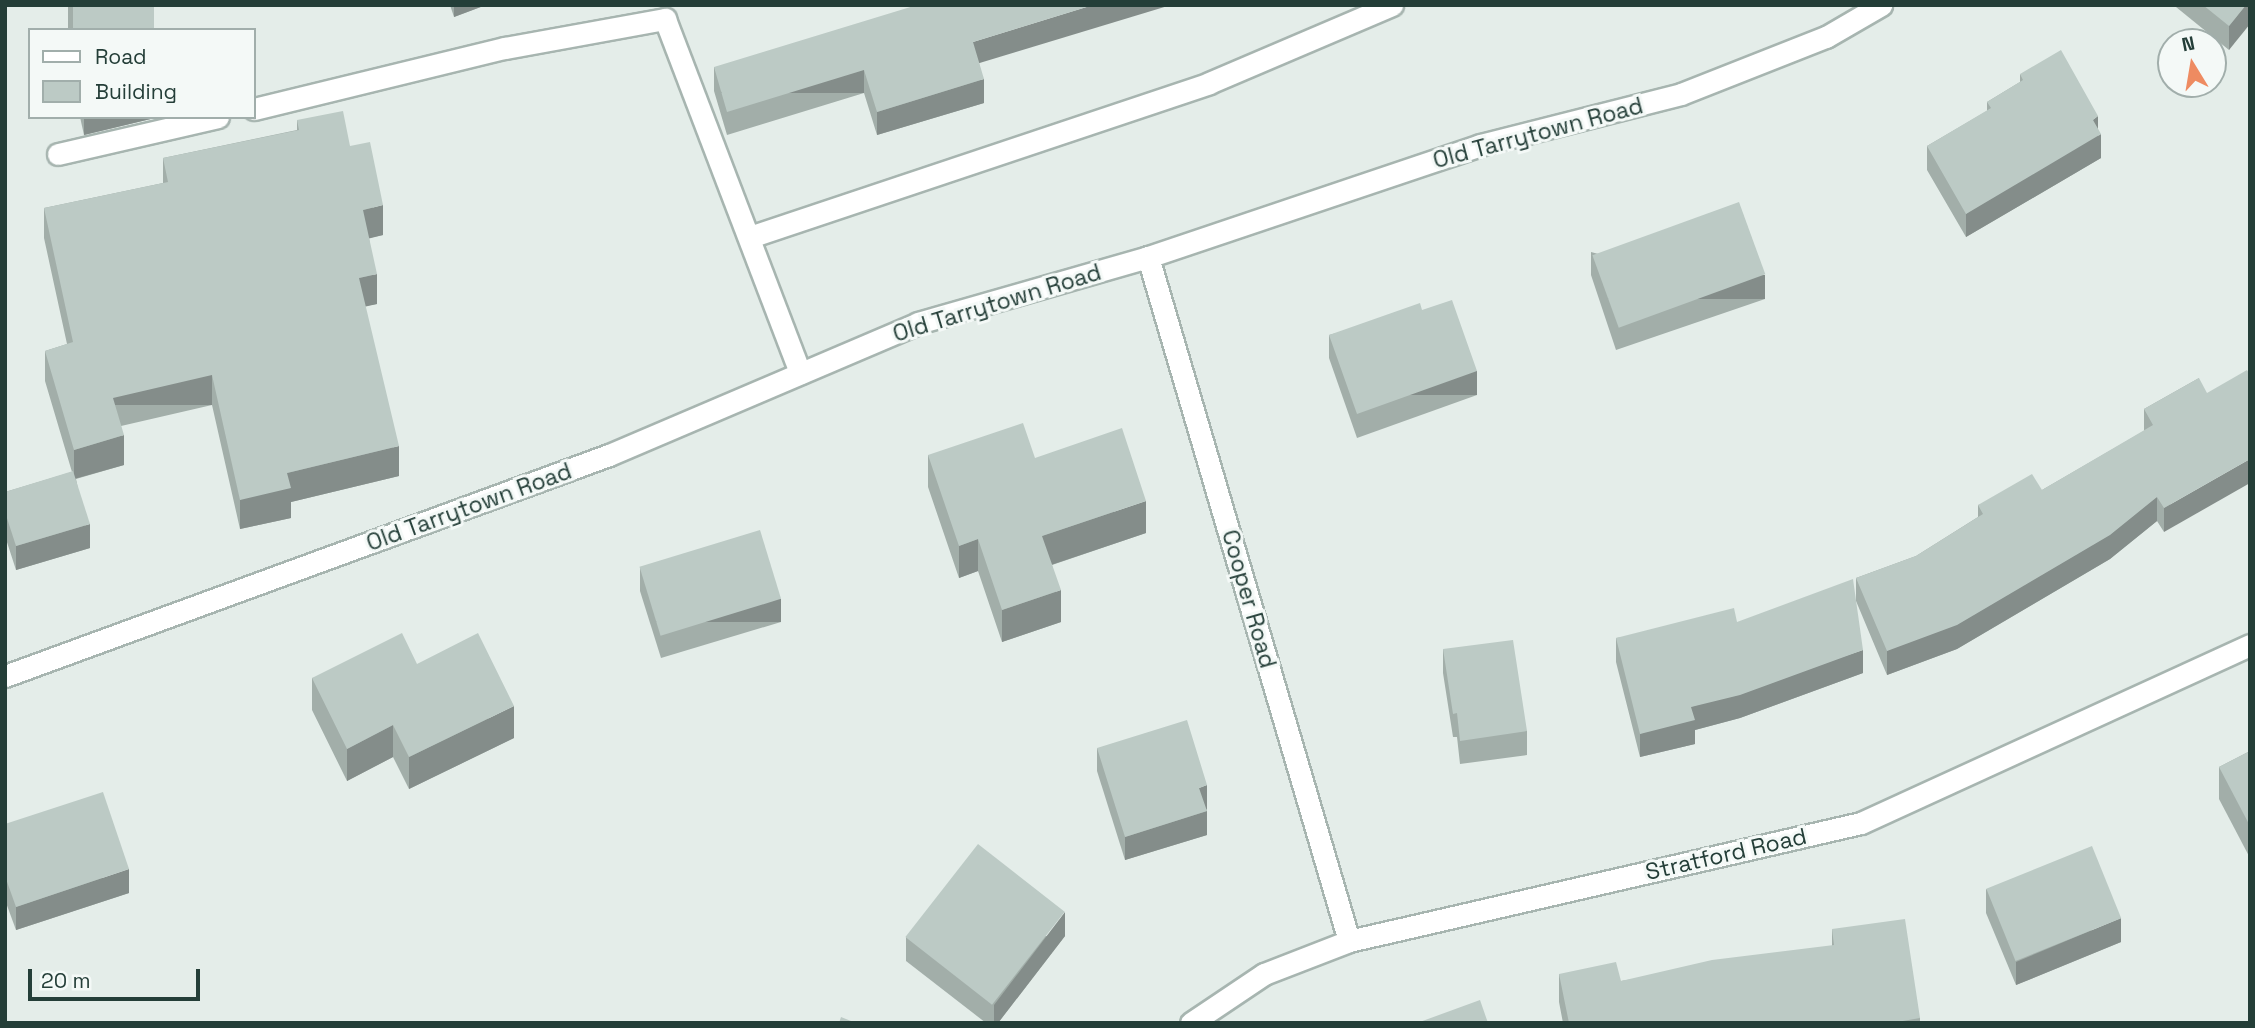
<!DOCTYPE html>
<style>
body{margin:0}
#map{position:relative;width:2255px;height:1028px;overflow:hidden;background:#e4ede9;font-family:"Space Grotesk",sans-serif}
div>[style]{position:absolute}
.roads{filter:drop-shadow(2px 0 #a7b5b0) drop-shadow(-2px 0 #a7b5b0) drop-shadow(0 2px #a7b5b0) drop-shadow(0 -2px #a7b5b0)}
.minor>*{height:21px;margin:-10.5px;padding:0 10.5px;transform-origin:10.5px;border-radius:10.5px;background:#fff}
.wall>*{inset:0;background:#a2aea9;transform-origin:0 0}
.shaded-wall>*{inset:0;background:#848d8a;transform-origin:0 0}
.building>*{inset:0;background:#bccac5;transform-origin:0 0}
span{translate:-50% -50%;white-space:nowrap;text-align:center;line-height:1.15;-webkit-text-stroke:6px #f4f9f7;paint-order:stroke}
.street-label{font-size:23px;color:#243e38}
.frame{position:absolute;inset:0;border:7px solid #243e38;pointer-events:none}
.legend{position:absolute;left:28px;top:28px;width:228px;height:91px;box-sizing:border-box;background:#f4f9f7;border:2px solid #a1aeab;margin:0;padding:9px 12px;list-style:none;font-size:21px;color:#243e38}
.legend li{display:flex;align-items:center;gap:14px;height:35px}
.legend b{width:35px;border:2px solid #a1aeab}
.north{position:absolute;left:2157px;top:28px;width:70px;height:70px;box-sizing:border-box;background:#f4f9f7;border:2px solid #a1aeab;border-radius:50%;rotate:349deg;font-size:19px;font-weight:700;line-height:28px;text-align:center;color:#243e38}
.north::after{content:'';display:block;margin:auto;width:24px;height:32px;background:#ee8b61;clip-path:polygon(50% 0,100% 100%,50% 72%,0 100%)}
.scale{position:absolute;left:28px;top:969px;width:172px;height:32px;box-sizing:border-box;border:4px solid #243e38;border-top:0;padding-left:9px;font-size:21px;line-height:24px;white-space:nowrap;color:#243e38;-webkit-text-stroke:5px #f4f9f7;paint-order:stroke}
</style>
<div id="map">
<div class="roads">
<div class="minor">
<div style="left:254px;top:109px;width:258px;rotate:-13.7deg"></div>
<div style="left:505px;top:48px;width:163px;rotate:-10.3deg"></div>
<div style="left:665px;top:19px;width:379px;rotate:69.1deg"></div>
<div style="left:58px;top:154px;width:164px;rotate:-13deg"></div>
<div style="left:750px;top:237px;width:484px;rotate:-18.5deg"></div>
<div style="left:1209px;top:83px;width:199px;rotate:-23.1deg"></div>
<div style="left:1148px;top:257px;width:713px;rotate:73.62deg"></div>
<div style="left:5px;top:676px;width:643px;rotate:-20.1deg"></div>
<div style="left:609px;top:455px;width:336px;rotate:-23.1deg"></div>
<div style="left:918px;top:323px;width:239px;rotate:-16deg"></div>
<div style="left:1148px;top:257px;width:350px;rotate:-18.6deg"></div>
<div style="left:1480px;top:145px;width:207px;rotate:-14.2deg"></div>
<div style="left:1681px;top:94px;width:156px;rotate:-21.5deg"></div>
<div style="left:1826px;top:37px;width:64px;rotate:-30.2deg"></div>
<div style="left:1191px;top:1023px;width:88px;rotate:-33.9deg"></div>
<div style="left:1264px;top:974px;width:91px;rotate:-21.2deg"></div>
<div style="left:1349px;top:941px;width:525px;rotate:-12.98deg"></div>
<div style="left:1861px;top:823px;width:428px;rotate:-24.6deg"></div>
</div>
</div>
<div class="wall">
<div style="left:68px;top:5px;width:86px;height:25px"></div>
<div style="clip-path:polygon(450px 5px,486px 5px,454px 17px)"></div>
<div style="clip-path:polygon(2176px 5px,2250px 5px,2229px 50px,2176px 7px)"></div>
<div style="clip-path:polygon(979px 63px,984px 103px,877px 135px,864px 93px,727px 135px,714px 91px,714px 67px)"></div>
<div style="clip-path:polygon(2020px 74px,2098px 129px,2101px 158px,1966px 237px,1927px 170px,1927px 146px,1987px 111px,1987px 102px,2020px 82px)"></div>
<div style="clip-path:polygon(80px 117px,159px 117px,84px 135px)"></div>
<div style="clip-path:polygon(297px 120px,350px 146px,383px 235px,369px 238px,377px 304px,365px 306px,399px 476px,291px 502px,291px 518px,240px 529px,212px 405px,121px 426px,124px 465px,76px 479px,90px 548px,16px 570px,5px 536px,5px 492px,72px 472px,45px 381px,45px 351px,67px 344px,44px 238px,44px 208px,163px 183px,163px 158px,297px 130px)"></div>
<div style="clip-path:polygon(1591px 252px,1765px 299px,1616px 350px,1591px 275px)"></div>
<div style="clip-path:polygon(1422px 310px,1477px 395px,1357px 438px,1329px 358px,1329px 335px)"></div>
<div style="clip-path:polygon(2199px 378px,2164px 532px,2157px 521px,2110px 559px,1957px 649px,1887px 675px,1856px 601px,1856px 578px,1916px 556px,1978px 517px,1978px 505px,2042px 490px,2144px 431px,2144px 409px)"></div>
<div style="clip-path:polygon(928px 455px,1035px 458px,1146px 533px,1052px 565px,1061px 622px,1002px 642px,978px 571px,959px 578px,928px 487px)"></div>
<div style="clip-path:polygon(640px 567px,781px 622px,661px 658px,640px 591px)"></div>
<div style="clip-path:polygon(1737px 622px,1863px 673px,1740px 718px,1695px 730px,1695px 744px,1640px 757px,1616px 662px,1616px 638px)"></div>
<div style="clip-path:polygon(1443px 649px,1527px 731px,1527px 755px,1460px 764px,1457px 737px,1453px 737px,1443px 673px)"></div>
<div style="clip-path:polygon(417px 664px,514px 738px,409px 789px,393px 757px,347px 781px,312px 710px,312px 678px)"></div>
<div style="clip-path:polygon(1097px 748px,1207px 809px,1207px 835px,1125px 860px,1097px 771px)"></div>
<div style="clip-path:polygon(2250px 751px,2250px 858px,2219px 799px,2219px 767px)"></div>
<div style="clip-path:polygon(5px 824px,129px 893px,16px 930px,5px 900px)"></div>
<div style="clip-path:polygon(1986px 889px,2121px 942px,2016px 985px,1986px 913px)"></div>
<div style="clip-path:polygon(1832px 929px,1920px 1018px,1920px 1023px,1563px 1023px,1559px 1002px,1559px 974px,1621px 981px,1832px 946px)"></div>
<div style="clip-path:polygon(1065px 936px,998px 1023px,986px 1023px,906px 961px,906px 937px)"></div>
</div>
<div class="shaded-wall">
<div style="clip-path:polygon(454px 5px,486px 5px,454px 17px)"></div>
<div style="clip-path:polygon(1093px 5px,1171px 5px,973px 65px,973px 42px)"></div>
<div style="clip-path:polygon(2246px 5px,2250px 5px,2250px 24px,2229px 50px,2229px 26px)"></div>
<div style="left:864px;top:70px;width:23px;height:143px;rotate:90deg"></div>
<div style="clip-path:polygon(984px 79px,984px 103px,877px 135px,877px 112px)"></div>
<div style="clip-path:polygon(2098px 116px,2098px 136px,2101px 134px,2101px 158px,1966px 237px,1966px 214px)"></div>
<div style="clip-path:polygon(84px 117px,159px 117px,84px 135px)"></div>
<div style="clip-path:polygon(383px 205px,383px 235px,363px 240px,363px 210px)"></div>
<div style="clip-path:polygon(377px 274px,377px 304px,359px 308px,359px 278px)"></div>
<div style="left:1765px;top:275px;width:24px;height:157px;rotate:90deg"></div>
<div style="left:1477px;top:371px;width:24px;height:127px;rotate:90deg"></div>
<div style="left:212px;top:375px;width:30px;height:102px;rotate:90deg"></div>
<div style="clip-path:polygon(124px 435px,124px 465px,74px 479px,74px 450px)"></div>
<div style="clip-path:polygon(399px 446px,399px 476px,291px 502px,291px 518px,240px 529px,240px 500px,287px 473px)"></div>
<div style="clip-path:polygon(2250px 459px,2250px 483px,2164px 532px,2164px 508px)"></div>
<div style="clip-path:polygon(2157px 497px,2157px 521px,2110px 559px,1957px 649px,1887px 675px,1887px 651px)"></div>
<div style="clip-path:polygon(1146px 501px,1146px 533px,1042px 568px,1042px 536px)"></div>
<div style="clip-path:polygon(90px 524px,90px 548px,16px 570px,16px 546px)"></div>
<div style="clip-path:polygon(978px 539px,978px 571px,959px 578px,959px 546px)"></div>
<div style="clip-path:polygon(1061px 590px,1061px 622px,1002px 642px,1002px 610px)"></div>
<div style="left:781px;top:599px;width:23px;height:125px;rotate:90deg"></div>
<div style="clip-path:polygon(1863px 650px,1863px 673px,1740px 718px,1695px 730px,1695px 744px,1640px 757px,1640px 734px,1691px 707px)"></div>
<div style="clip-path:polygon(514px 706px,514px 738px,409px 789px,409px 757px)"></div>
<div style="clip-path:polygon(393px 725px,393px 757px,347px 781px,347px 749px)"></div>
<div style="clip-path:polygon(1207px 785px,1207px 809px,1199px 811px,1199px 788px)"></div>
<div style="clip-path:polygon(1207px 811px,1207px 835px,1125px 860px,1125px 837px)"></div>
<div style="clip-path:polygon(129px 869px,129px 893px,16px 930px,16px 907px)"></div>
<div style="clip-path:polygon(1065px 912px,1065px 936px,998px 1023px,994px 1023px,994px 1005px)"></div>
<div style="clip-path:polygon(2121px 918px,2121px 942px,2016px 985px,2016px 962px)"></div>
</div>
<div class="building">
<div style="left:73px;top:5px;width:81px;height:26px"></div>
<div style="clip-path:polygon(917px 5px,1093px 5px,973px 42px,984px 79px,877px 112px,864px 70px,727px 112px,714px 67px)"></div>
<div style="clip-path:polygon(2203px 5px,2246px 5px,2229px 26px)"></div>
<div style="clip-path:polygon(2061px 50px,2098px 116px,2093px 120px,2101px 134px,1966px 214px,1927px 146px,1991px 108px,1987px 102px,2023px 80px,2020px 74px)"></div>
<div style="clip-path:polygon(343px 111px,350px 146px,370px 142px,383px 205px,363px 210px,377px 274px,359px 278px,399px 446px,287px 473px,291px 488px,240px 500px,212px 375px,113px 398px,124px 435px,74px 450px,45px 351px,73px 342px,44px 208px,168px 182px,163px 158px,299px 130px,297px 120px)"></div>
<div style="left:1739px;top:202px;width:77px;height:156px;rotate:70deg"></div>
<div style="clip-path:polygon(1452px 300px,1477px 371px,1357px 414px,1329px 335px,1420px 303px,1422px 310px)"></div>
<div style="clip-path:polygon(2247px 370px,2250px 375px,2250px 459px,2164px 508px,2157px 497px,2110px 535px,1957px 625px,1887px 651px,1856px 578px,1916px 556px,1983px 514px,1978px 505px,2032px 474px,2042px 490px,2153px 425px,2144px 409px,2199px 378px,2207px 393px)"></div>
<div style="clip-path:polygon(1023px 423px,1035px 458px,1122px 428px,1146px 501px,1042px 536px,1061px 590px,1002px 610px,978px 539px,959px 546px,928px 455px)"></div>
<div style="clip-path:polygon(73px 471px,90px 524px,16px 546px,5px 512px,5px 492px)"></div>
<div style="left:760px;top:530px;width:72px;height:126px;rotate:73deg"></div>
<div style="clip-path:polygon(1853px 579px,1863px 650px,1740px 695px,1691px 707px,1695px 720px,1640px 734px,1616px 638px,1734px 608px,1737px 622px)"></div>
<div style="clip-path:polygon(402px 633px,417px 664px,478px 633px,514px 706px,409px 757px,393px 725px,347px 749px,312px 678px)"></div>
<div style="clip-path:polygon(1513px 640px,1527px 731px,1460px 741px,1457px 713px,1453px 714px,1443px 649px)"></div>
<div style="clip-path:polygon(1187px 720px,1207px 785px,1199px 788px,1207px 811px,1125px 837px,1097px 748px)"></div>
<div style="clip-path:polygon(2250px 751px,2250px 826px,2219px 767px)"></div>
<div style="clip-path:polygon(103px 792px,129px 869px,16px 907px,5px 876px,5px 824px)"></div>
<div style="left:978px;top:844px;width:110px;height:118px;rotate:38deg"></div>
<div style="left:2092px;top:846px;width:78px;height:114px;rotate:68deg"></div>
<div style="clip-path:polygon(1905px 919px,1920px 1018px,1891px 1023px,1569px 1023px,1559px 974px,1616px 962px,1621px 981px,1712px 960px,1834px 945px,1832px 929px)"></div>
<div style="clip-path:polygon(1480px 1000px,1488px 1023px,1417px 1023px)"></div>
<div style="clip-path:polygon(841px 1017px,856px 1023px,839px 1023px)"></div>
</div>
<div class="street-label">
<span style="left:1538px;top:133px;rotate:-15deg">Old Tarrytown Road</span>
<span style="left:997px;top:303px;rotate:-17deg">Old Tarrytown Road</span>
<span style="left:469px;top:507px;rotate:-20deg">Old Tarrytown Road</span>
<span style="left:1249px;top:599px;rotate:74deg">Cooper Road</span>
<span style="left:1726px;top:854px;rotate:-13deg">Stratford Road</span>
</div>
<div class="frame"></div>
<ul class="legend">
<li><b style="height:9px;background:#fff"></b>Road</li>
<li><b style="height:19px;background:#bccac5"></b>Building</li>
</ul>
<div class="north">N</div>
<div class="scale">20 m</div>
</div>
